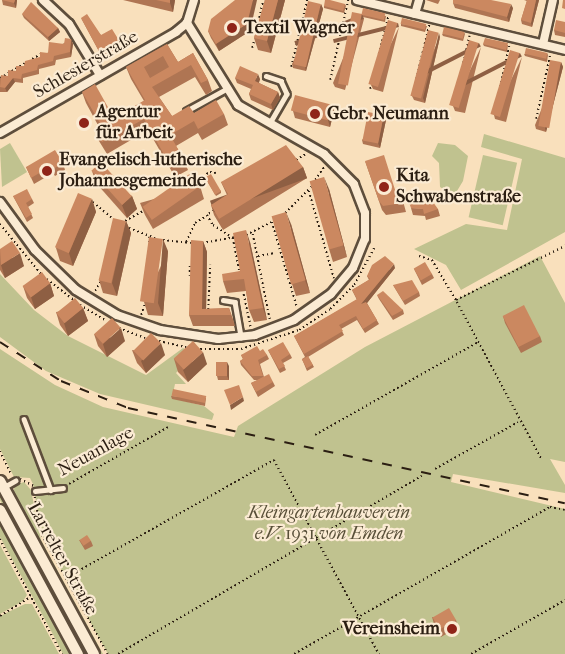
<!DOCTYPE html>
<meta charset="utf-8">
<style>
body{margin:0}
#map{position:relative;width:565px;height:654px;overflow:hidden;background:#f9e0bc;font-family:"IM FELL French Canon",serif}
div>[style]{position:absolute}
.green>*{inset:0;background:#c0c28f;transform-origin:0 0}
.path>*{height:1.5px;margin-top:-0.75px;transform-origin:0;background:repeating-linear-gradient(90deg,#2b1e12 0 1.5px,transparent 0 4.5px)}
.roads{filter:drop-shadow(2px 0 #5e4e3c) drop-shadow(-2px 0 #5e4e3c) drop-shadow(0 2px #5e4e3c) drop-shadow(0 -2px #5e4e3c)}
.service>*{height:4.5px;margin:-2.25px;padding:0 2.25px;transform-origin:2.25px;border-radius:2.25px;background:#fbebd3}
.minor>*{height:8px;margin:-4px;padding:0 4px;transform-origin:4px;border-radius:4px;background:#fbebd3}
.tertiary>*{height:10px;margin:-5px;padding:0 5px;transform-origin:5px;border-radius:5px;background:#fbebd3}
.rail>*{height:2px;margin-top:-1px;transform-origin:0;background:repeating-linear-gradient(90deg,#2b1e12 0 10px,transparent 0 20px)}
.wall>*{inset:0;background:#af7553}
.shaded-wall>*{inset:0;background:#8e5f43;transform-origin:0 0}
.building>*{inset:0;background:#cb8860;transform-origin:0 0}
.dots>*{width:16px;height:16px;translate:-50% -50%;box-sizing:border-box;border:3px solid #fbebd3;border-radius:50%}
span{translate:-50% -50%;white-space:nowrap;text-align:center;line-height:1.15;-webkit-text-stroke:4.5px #fbebd3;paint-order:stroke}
.poi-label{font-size:18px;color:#2b1e12;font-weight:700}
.left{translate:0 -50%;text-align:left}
.right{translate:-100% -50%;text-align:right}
.street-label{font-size:18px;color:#2b1e12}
.park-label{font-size:18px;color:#584f38;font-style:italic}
</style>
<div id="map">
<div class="green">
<div style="clip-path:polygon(484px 134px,565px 158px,565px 232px,461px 290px,446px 265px,414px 249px,466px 224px,507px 230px,522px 159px,481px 147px)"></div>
<div style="clip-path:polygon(10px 143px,27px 172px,2px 187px,0 149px)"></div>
<div style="clip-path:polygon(438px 143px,455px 145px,468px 156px,463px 181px,454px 196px,440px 187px,439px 163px,432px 156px)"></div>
<div style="left:483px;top:155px;width:35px;height:64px;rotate:13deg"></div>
<div style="clip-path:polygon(540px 256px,565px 303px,565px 462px,550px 459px,565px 485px,565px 493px,453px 474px,451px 482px,565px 509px,565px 654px,108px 654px,42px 535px,33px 484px,30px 478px,14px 477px,0 449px,0 349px,55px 385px,103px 407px,234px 437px,238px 426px,365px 347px)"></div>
<div style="clip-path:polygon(0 274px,34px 310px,68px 336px,146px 375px,183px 348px,195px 354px,176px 373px,186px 384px,175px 384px,172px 398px,204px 406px,214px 414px,212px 420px,100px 394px,46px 371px,0 337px)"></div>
<div style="clip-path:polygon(24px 482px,31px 490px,41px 540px,103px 654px,99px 654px,13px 494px,15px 485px)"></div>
<div style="clip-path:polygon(0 491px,89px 654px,83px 654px,0 500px)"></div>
<div style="clip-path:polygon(0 518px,73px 654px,63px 654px,56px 640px,0 537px)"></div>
<div style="clip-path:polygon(0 545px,27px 595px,23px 601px,0 614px)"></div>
<div style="clip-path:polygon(25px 604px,32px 604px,59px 654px,0 654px,0 616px)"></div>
</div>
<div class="path">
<div style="left:259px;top:18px;width:18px;rotate:-77deg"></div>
<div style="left:252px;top:48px;width:8px;rotate:-76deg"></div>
<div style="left:32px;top:59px;width:10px;rotate:-29deg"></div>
<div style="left:291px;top:67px;width:69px;rotate:-76.6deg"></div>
<div style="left:461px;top:72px;width:37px;rotate:-77deg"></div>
<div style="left:0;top:78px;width:29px;rotate:-31deg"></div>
<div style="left:330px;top:80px;width:82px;rotate:-77.3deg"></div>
<div style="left:414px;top:88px;width:65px;rotate:-76.6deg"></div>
<div style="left:370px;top:89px;width:74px;rotate:-76deg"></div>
<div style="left:495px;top:109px;width:65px;rotate:-77.5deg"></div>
<div style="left:536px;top:119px;width:66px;rotate:-77.7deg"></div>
<div style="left:296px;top:160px;width:13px;rotate:-32deg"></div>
<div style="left:315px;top:180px;width:16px;rotate:-55deg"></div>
<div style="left:195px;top:181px;width:17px;rotate:-31deg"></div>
<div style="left:210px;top:172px;width:6px;rotate:9deg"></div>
<div style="left:309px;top:191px;width:91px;rotate:74deg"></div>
<div style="left:93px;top:202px;width:25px;rotate:40deg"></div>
<div style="left:214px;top:211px;width:8px;rotate:150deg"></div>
<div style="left:207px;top:215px;width:12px;rotate:59deg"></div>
<div style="left:213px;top:225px;width:24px;rotate:33deg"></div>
<div style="left:233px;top:238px;width:36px;rotate:79deg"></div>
<div style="left:285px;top:213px;width:37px;rotate:-45deg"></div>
<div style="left:125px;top:221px;width:23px;rotate:-29deg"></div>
<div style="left:272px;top:222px;width:89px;rotate:73.6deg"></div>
<div style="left:0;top:224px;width:65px;rotate:50.6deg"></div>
<div style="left:129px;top:228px;width:28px;rotate:21deg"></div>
<div style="left:253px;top:234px;width:88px;rotate:78.8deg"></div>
<div style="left:246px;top:235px;width:30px;rotate:-27deg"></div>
<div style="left:163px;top:240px;width:28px;rotate:6deg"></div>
<div style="left:186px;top:242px;width:21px;rotate:-65deg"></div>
<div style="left:195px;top:223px;width:13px;rotate:-32deg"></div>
<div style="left:202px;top:243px;width:34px;rotate:-10deg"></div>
<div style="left:149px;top:247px;width:10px;rotate:-90deg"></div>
<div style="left:258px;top:256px;width:17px;rotate:-10deg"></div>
<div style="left:419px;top:256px;width:14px;rotate:17deg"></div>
<div style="left:432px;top:260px;width:47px;rotate:59deg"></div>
<div style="left:456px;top:300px;width:122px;rotate:-26.4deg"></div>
<div style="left:190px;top:266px;width:10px;rotate:90deg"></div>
<div style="left:47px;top:279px;width:34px;rotate:38deg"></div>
<div style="left:243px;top:290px;width:39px;rotate:78deg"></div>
<div style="left:95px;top:291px;width:10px;rotate:-61deg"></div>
<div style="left:457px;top:302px;width:179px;rotate:61.7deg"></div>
<div style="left:80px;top:305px;width:31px;rotate:31deg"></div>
<div style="left:208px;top:310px;width:45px;rotate:-87.5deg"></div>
<div style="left:141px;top:315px;width:13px;rotate:-72deg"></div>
<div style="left:119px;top:328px;width:28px;rotate:21deg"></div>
<div style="left:159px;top:341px;width:28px;rotate:13deg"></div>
<div style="left:200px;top:349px;width:41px"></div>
<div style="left:241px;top:349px;width:61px;rotate:-18.1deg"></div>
<div style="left:299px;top:330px;width:37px;rotate:-34deg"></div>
<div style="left:330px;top:309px;width:34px;rotate:-45deg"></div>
<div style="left:354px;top:285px;width:42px;rotate:-61.6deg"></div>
<div style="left:315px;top:435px;width:188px;rotate:-29.7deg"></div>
<div style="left:0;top:451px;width:25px;rotate:64deg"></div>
<div style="left:435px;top:469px;width:95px;rotate:-29.5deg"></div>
<div style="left:20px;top:479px;width:16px;rotate:27deg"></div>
<div style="left:69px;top:484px;width:114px;rotate:-29.9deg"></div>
<div style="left:35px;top:497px;width:39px;rotate:80deg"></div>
<div style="left:42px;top:535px;width:136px;rotate:61deg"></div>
<div style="left:0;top:539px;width:131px;rotate:61.7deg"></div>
<div style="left:66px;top:578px;width:239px;rotate:-29.6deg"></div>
<div style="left:274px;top:460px;width:221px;rotate:61.6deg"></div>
<div style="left:0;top:616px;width:36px;rotate:-32deg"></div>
<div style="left:118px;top:654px;width:352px;rotate:-30.4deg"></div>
<div style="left:294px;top:654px;width:295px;rotate:-29.9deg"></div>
<div style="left:550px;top:507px;width:15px;rotate:11deg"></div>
<div style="left:471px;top:654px;width:108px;rotate:-29.9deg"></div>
</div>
<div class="roads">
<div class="service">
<div style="left:266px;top:76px;width:16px;rotate:18deg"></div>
<div style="left:281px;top:81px;width:14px;rotate:65deg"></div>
<div style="left:287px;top:94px;width:34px;rotate:120deg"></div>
<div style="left:186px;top:111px;width:46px;rotate:-28.8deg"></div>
<div style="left:223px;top:300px;width:12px;rotate:9deg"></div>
<div style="left:235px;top:302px;width:36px;rotate:80deg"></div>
<div style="left:24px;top:419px;width:76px;rotate:69.2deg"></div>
<div style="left:4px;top:487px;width:13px;rotate:-29deg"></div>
<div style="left:35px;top:491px;width:28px;rotate:-6deg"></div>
</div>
<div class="minor">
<div style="left:43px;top:0;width:35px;rotate:43deg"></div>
<div style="left:69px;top:24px;width:60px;rotate:58.7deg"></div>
<div style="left:357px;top:0;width:214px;rotate:13.5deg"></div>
<div style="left:415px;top:14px;width:15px;rotate:-74deg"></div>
<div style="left:543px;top:44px;width:45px;rotate:-77.2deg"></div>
<div style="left:0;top:133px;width:203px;rotate:-29.8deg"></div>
<div style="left:176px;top:32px;width:14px;rotate:-39deg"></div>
<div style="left:187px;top:23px;width:24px;rotate:-73deg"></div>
<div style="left:0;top:202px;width:59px;rotate:53.9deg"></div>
<div style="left:35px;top:250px;width:57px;rotate:44.3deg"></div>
<div style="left:76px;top:290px;width:48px;rotate:31.4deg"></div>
<div style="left:117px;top:315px;width:46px;rotate:19.2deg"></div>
<div style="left:160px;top:330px;width:59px;rotate:8.8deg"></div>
<div style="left:218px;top:339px;width:37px;rotate:-6deg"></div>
<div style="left:255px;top:335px;width:42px;rotate:-21deg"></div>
<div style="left:294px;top:320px;width:45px;rotate:-35.1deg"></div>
<div style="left:331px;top:294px;width:34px;rotate:-50deg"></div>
<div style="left:353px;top:268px;width:31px;rotate:-68deg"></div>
<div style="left:365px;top:239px;width:26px;rotate:-90deg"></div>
<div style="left:365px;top:213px;width:31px;rotate:-111deg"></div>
<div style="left:354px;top:184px;width:42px;rotate:-135deg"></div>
<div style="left:324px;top:154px;width:99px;rotate:-150.3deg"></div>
<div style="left:238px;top:105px;width:97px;rotate:-121.9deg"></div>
</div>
<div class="tertiary">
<div style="left:0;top:481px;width:197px;rotate:61.5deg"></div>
<div style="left:0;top:510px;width:164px;rotate:61.6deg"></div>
</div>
</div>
<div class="rail">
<div style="left:0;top:342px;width:72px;rotate:32.6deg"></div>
<div style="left:61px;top:381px;width:72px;rotate:21.9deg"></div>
<div style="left:128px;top:408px;width:447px;rotate:12.3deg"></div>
</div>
<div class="wall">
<div style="clip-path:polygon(2px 0,17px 0,16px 8px,3px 5px)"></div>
<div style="clip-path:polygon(123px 0,175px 0,173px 12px)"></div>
<div style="clip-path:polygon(265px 0,285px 0,271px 53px,258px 50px,254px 38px)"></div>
<div style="clip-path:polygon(426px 0,440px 0,438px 4px)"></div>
<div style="clip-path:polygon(524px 0,539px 0,532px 27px,522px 24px,521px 20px,527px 1px)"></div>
<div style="clip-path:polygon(453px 3px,513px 8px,509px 22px,455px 8px)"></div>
<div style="clip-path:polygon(321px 4px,323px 9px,306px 71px,293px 68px,292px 64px)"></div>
<div style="clip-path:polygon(345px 4px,346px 6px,344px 13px,324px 8px,324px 6px)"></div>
<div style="clip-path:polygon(22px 14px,58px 28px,60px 32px,49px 41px,24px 18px)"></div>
<div style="clip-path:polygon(361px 14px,386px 16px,385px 22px,363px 17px,364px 19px,345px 90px,335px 87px,333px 83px)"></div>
<div style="clip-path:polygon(81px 18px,101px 35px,120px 42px,121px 46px,102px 57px)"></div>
<div style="clip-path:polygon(565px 22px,565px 37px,555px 35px,554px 30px)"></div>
<div style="clip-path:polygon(401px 24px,427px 26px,425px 32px,401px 26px)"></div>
<div style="clip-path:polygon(399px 27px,383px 92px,373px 89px,371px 85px)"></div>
<div style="clip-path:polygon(208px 31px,250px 31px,219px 51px,211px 38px)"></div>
<div style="clip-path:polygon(464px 32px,465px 34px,463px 41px,443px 36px,442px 34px)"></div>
<div style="clip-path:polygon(440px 37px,425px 103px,414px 100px,412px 96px)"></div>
<div style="clip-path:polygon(71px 39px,73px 44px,71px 57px,56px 60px,55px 65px,39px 69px,39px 74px,23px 78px,23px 83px,15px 82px,7px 92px,0 92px,0 78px,8px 76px)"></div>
<div style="clip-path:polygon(167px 44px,178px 62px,193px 53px,208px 80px,212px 91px,206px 95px,195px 77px,159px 97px,172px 116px,194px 113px,224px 114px,228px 125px,202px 140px,198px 133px,176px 146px,183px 158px,188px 170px,175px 177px,148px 130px,107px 154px,99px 141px,95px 129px,99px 127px,86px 103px,82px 92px,114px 118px,144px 101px,131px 79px,126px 67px)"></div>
<div style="clip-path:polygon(483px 44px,508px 45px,507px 52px,484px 46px)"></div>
<div style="clip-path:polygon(481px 47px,465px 113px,455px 111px,453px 106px)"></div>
<div style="clip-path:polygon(547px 53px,548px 55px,547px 62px,525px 56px,524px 54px)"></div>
<div style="clip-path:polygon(522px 57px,506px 122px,495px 119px,494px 115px)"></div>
<div style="clip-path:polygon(561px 62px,563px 67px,546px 132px,536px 129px,535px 125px)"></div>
<div style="clip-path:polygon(235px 78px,260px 79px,259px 83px,278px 92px,280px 98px,273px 110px,251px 100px,249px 94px,251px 89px,237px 83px)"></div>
<div style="clip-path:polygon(332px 105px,334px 111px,330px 127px,295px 118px,293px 111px)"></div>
<div style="clip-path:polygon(384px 115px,386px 120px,380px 148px,363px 144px,362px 140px)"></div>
<div style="clip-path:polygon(365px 161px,397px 196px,401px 194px,406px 212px,386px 215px,382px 210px)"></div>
<div style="clip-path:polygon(63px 163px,65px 170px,55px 176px,53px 173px,34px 184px,26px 167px)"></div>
<div style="clip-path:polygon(303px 167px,307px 178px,223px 230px,214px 215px,211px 205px,227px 195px,221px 182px)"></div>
<div style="clip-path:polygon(92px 171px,132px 196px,137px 209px,127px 218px,96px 183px)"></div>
<div style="clip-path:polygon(206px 179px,221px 191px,221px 193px,216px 196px)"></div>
<div style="clip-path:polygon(200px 186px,204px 199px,153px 229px,145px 215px,140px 203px)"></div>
<div style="clip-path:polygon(329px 189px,347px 257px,333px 262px,329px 249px)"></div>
<div style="clip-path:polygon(13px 196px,32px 199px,34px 203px,28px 207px,33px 218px,27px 222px)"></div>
<div style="clip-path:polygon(92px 199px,96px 212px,73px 266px,60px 261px,56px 248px)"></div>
<div style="clip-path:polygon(411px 208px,438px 209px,440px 216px,426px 220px,425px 216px,413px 215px)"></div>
<div style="clip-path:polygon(126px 221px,131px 233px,117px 296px,103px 293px,99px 280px)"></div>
<div style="clip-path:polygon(291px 224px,310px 293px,296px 296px,292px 284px)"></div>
<div style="clip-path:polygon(203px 241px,207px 252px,206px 309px,229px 308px,233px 319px,235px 326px,193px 326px,189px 315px)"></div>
<div style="clip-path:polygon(250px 242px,267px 320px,254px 322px,249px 310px,246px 291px,227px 293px,223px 281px,240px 271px)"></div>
<div style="clip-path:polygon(0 249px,24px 266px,5px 278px,0 270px)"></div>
<div style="clip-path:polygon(168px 251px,163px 316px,148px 315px,144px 302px)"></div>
<div style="clip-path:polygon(395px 268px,367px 303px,379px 324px,365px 333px,357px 320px,341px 329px,344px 335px,308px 357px,314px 367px,307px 371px,302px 359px,305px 357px,294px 336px,357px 300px,352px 290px,369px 280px,367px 276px)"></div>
<div style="clip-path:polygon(414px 269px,432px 274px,434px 278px,422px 285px)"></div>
<div style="clip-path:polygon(50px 283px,54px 296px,35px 309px,27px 298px,23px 286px)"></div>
<div style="clip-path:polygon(393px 285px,419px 292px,420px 296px,405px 305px)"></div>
<div style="clip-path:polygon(377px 295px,403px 310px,404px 314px,393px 320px,379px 299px)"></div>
<div style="clip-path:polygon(83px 308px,88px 321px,68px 336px,60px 325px,56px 312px)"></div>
<div style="clip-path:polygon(503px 316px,540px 336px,542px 342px,521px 353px,505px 323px)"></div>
<div style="clip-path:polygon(94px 334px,125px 341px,107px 357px,98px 346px)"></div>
<div style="clip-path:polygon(132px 350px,165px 355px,146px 373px,137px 363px)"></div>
<div style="clip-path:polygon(268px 350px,290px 354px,292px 358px,283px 363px,286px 370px,280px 373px)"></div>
<div style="clip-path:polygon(260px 351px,267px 355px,269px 359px,260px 364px,264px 377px,273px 382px,275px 386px,258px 397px,251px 383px,258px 380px,254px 380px,241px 365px,240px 361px,243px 359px,241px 355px)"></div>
<div style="clip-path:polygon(174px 359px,207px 364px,188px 382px,178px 372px)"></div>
<div style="clip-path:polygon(229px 366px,229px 380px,218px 380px,217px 376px)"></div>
<div style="clip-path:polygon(171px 396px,206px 398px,205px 406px,172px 399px)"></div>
<div style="clip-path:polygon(79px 540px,91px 541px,93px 546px,85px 550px)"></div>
<div style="clip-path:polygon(432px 617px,456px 620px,458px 627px,441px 637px,434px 624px)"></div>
</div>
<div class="shaded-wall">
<div style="clip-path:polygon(15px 0,17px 0,16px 8px,14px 3px)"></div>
<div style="clip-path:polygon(170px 0,175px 0,173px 12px,170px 3px)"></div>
<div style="clip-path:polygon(253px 0,257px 0,250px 31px,219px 51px,216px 44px)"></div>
<div style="clip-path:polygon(278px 0,285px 0,271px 53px,267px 41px)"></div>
<div style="clip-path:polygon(536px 0,539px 0,532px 27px,531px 23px)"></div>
<div style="clip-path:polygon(321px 4px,323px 9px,306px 71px,305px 67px)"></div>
<div style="clip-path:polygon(511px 4px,513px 8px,509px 22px,507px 17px)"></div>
<div style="left:362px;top:14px;width:5px;height:73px;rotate:68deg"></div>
<div style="left:398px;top:23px;width:4px;height:67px;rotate:76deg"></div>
<div style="clip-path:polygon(58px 28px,60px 32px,49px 41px,48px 37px)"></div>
<div style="clip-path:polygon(439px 33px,440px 37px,425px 103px,423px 98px)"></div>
<div style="clip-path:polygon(71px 39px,73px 44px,71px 57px,70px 52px)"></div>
<div style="left:479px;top:43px;width:4px;height:68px;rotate:63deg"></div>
<div style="left:520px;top:53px;width:4px;height:67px;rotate:63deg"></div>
<div style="clip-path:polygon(561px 62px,563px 67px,546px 132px,545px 128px)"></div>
<div style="clip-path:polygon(258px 74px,260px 79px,257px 87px,255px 81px)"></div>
<div style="clip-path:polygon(13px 78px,15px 82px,7px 92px,5px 88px)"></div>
<div style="clip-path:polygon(278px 92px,280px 98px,273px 110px,271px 104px)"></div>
<div style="clip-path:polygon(332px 105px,334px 111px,330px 127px,328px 120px)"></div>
<div style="clip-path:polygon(384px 115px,386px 120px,380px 148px,378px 143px)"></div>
<div style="left:303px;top:167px;width:12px;height:99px;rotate:70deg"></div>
<div style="clip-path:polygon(324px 177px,329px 189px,347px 257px,343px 245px)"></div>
<div style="clip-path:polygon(132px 196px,137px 209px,127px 218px,122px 205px)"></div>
<div style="clip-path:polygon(92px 199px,96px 212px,73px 266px,69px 253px)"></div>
<div style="clip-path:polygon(286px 212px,291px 224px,310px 293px,305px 280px)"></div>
<div style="clip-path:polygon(126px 221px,131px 233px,117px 296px,112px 283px)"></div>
<div style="clip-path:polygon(246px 230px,250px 242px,267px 320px,263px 308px)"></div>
<div style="clip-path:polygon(163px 239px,168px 251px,163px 316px,158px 303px)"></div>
<div style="clip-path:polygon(203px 241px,207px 252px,206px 315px,202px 309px)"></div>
<div style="clip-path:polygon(20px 253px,24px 266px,5px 278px,1px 265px)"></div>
<div style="clip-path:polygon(394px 264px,395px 268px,363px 308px,361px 304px)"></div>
<div style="clip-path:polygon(50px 283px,54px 296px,35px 309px,31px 297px)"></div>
<div style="clip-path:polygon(83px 308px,88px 321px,68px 336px,64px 323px)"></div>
<div style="clip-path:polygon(121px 328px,125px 341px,107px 357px,103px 344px)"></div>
<div style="clip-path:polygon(161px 343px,165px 355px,146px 373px,141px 361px)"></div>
<div style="clip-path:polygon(203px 352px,207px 364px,188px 382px,183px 370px)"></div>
<div style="clip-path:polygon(227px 362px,229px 366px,229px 380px,227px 376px)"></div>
<div style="clip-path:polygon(243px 397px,244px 401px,231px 410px,230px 405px)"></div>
</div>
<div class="building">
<div style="clip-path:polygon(2px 0,15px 0,14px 3px)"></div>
<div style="clip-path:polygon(156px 0,170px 0,170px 3px)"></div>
<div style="clip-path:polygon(235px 0,253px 0,247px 24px,216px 44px,208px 31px,211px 19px)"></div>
<div style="clip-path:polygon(265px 0,278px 0,267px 41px,254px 38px)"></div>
<div style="clip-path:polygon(325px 0,330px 0,345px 4px,343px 11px,324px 6px)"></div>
<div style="clip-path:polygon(453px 0,491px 0,511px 4px,507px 17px,453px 3px)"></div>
<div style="clip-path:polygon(527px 0,536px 0,531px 23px,521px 20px)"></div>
<div style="clip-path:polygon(563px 0,565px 0,565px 9px,562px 8px)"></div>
<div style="left:308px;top:1px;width:13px;height:65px;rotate:13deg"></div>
<div style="clip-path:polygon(31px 2px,58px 28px,48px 37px,22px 14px)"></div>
<div style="left:363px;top:8px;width:23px;height:7px;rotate:13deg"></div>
<div style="left:352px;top:12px;width:10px;height:73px;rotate:11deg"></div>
<div style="clip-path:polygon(87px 14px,101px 35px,112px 29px,120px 42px,100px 53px,81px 18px)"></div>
<div style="left:402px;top:18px;width:25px;height:6px;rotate:14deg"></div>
<div style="left:388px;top:20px;width:10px;height:67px;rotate:17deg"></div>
<div style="clip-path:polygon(556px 20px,565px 22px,565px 33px,554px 30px)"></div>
<div style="left:444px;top:27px;width:21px;height:7px;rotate:14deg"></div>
<div style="left:428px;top:30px;width:11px;height:68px;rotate:15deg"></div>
<div style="clip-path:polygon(65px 38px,71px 39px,70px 52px,54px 56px,53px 61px,38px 65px,37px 70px,22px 74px,21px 79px,13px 78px,5px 88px,0 87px,1px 75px,8px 76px,8px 70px,16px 71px,16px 66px,24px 66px,25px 61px,40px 57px,40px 52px,48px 53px,49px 42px,64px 44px)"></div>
<div style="clip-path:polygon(485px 38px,508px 43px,506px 50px,483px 44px)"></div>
<div style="left:469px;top:40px;width:10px;height:68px;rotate:17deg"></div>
<div style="clip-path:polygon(evenodd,167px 44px,178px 62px,193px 53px,208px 80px,201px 83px,191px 65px,152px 87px,172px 116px,189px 106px,194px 113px,216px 100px,224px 114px,198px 129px,194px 121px,170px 135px,183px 158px,170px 165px,144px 119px,102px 142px,95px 129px,101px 125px,82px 92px,95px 84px,114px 118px,145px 100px,126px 67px,167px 44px,163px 56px,169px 67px,150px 78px,144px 67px,163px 56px)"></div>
<div style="left:526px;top:48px;width:22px;height:6px;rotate:13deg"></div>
<div style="left:510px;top:50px;width:10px;height:67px;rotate:17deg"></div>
<div style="left:550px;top:60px;width:11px;height:67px;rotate:10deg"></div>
<div style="clip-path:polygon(240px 66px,258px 74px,255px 81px,278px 92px,271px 104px,249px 94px,253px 85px,235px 78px)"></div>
<div style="left:295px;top:95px;width:38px;height:16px;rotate:15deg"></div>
<div style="left:368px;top:112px;width:16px;height:29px;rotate:11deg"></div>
<div style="clip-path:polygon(286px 145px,303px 167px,219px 219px,211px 205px,228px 194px,221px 182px)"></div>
<div style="clip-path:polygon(55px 150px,63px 163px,53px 169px,51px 166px,31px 178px,26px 167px)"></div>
<div style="clip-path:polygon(384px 155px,397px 196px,401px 194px,403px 203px,383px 206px,379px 201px,365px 161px)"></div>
<div style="left:101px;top:162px;width:46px;height:13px;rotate:48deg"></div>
<div style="left:191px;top:173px;width:16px;height:59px;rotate:55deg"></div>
<div style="left:211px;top:174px;width:20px;height:7px;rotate:60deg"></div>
<div style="left:324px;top:177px;width:71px;height:15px;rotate:74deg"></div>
<div style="clip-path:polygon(27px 189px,32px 199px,26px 203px,32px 214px,26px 218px,13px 196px)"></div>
<div style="left:78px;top:193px;width:15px;height:59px;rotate:23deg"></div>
<div style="clip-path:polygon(427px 194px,438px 209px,424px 214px,423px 209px,411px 208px,408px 200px)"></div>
<div style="left:286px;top:212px;width:71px;height:15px;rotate:74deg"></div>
<div style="left:113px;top:218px;width:13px;height:64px;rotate:13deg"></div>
<div style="clip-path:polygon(246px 230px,263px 308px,249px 310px,244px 279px,223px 281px,222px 274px,240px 271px,233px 233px)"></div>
<div style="left:149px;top:237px;width:14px;height:65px;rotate:8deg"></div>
<div style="clip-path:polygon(191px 240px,203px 241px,202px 309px,229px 308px,231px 315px,189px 315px)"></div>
<div style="clip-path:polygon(12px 241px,20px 253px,1px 265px,0 249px)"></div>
<div style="clip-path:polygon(385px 256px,394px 264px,361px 304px,366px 302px,377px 320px,363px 329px,356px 316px,339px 325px,343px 331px,304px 354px,294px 336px,357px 299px,352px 290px,370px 279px,367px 276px,372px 265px)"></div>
<div style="left:425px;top:262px;width:14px;height:13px;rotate:60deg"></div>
<div style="left:42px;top:272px;width:14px;height:24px;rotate:54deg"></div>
<div style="clip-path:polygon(412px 280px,419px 292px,403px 301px,393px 285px)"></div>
<div style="clip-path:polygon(383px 291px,403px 310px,392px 316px,377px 295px)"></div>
<div style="left:75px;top:298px;width:13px;height:24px;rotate:51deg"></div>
<div style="left:524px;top:305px;width:35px;height:24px;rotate:63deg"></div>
<div style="left:112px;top:318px;width:13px;height:24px;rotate:48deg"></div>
<div style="left:151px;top:333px;width:14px;height:25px;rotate:45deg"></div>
<div style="left:193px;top:341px;width:15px;height:26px;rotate:48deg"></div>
<div style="clip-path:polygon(283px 342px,290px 354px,281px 360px,285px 366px,279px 369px,268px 350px)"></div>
<div style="clip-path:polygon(257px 346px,260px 351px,263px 349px,267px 355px,258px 360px,263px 376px,252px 376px,240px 361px,243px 359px,241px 355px)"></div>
<div style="left:308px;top:356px;width:10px;height:7px;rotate:61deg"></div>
<div style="left:216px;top:362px;width:11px;height:14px"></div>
<div style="clip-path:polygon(269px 374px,273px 382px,256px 392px,251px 383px)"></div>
<div style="clip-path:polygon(239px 385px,243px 397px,230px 405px,224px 390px)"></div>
<div style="left:173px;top:389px;width:34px;height:7px;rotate:12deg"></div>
<div style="left:87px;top:535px;width:7px;height:9px;rotate:56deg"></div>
<div style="left:449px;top:608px;width:14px;height:19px;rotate:60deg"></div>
</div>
<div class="dots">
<div style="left:232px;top:28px;background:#8f2418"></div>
<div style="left:315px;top:114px;background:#8f2418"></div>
<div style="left:84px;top:123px;background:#8f2418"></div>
<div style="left:47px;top:171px;background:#8f2418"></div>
<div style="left:384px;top:187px;background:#8f2418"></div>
<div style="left:452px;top:629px;background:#8f2418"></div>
</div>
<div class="poi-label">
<span class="left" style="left:244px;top:28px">Textil Wagner</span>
<span class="left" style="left:96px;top:123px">Agentur<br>für Arbeit</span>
<span class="left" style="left:327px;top:114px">Gebr. Neumann</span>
<span class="left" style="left:59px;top:171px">Evangelisch-lutherische<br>Johannesgemeinde</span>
<span class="left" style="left:396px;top:187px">Kita<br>Schwabenstraße</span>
<span class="right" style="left:440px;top:629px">Vereinsheim</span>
</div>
<div class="street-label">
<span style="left:86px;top:65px;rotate:-30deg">Schlesierstraße</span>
<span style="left:96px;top:452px;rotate:-29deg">Neuanlage</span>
<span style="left:62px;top:559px;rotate:61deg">Larrelter Straße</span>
</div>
<div class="park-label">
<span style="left:329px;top:524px">Kleingartenbauverein<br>e.V. 1931 von Emden</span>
</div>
</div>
